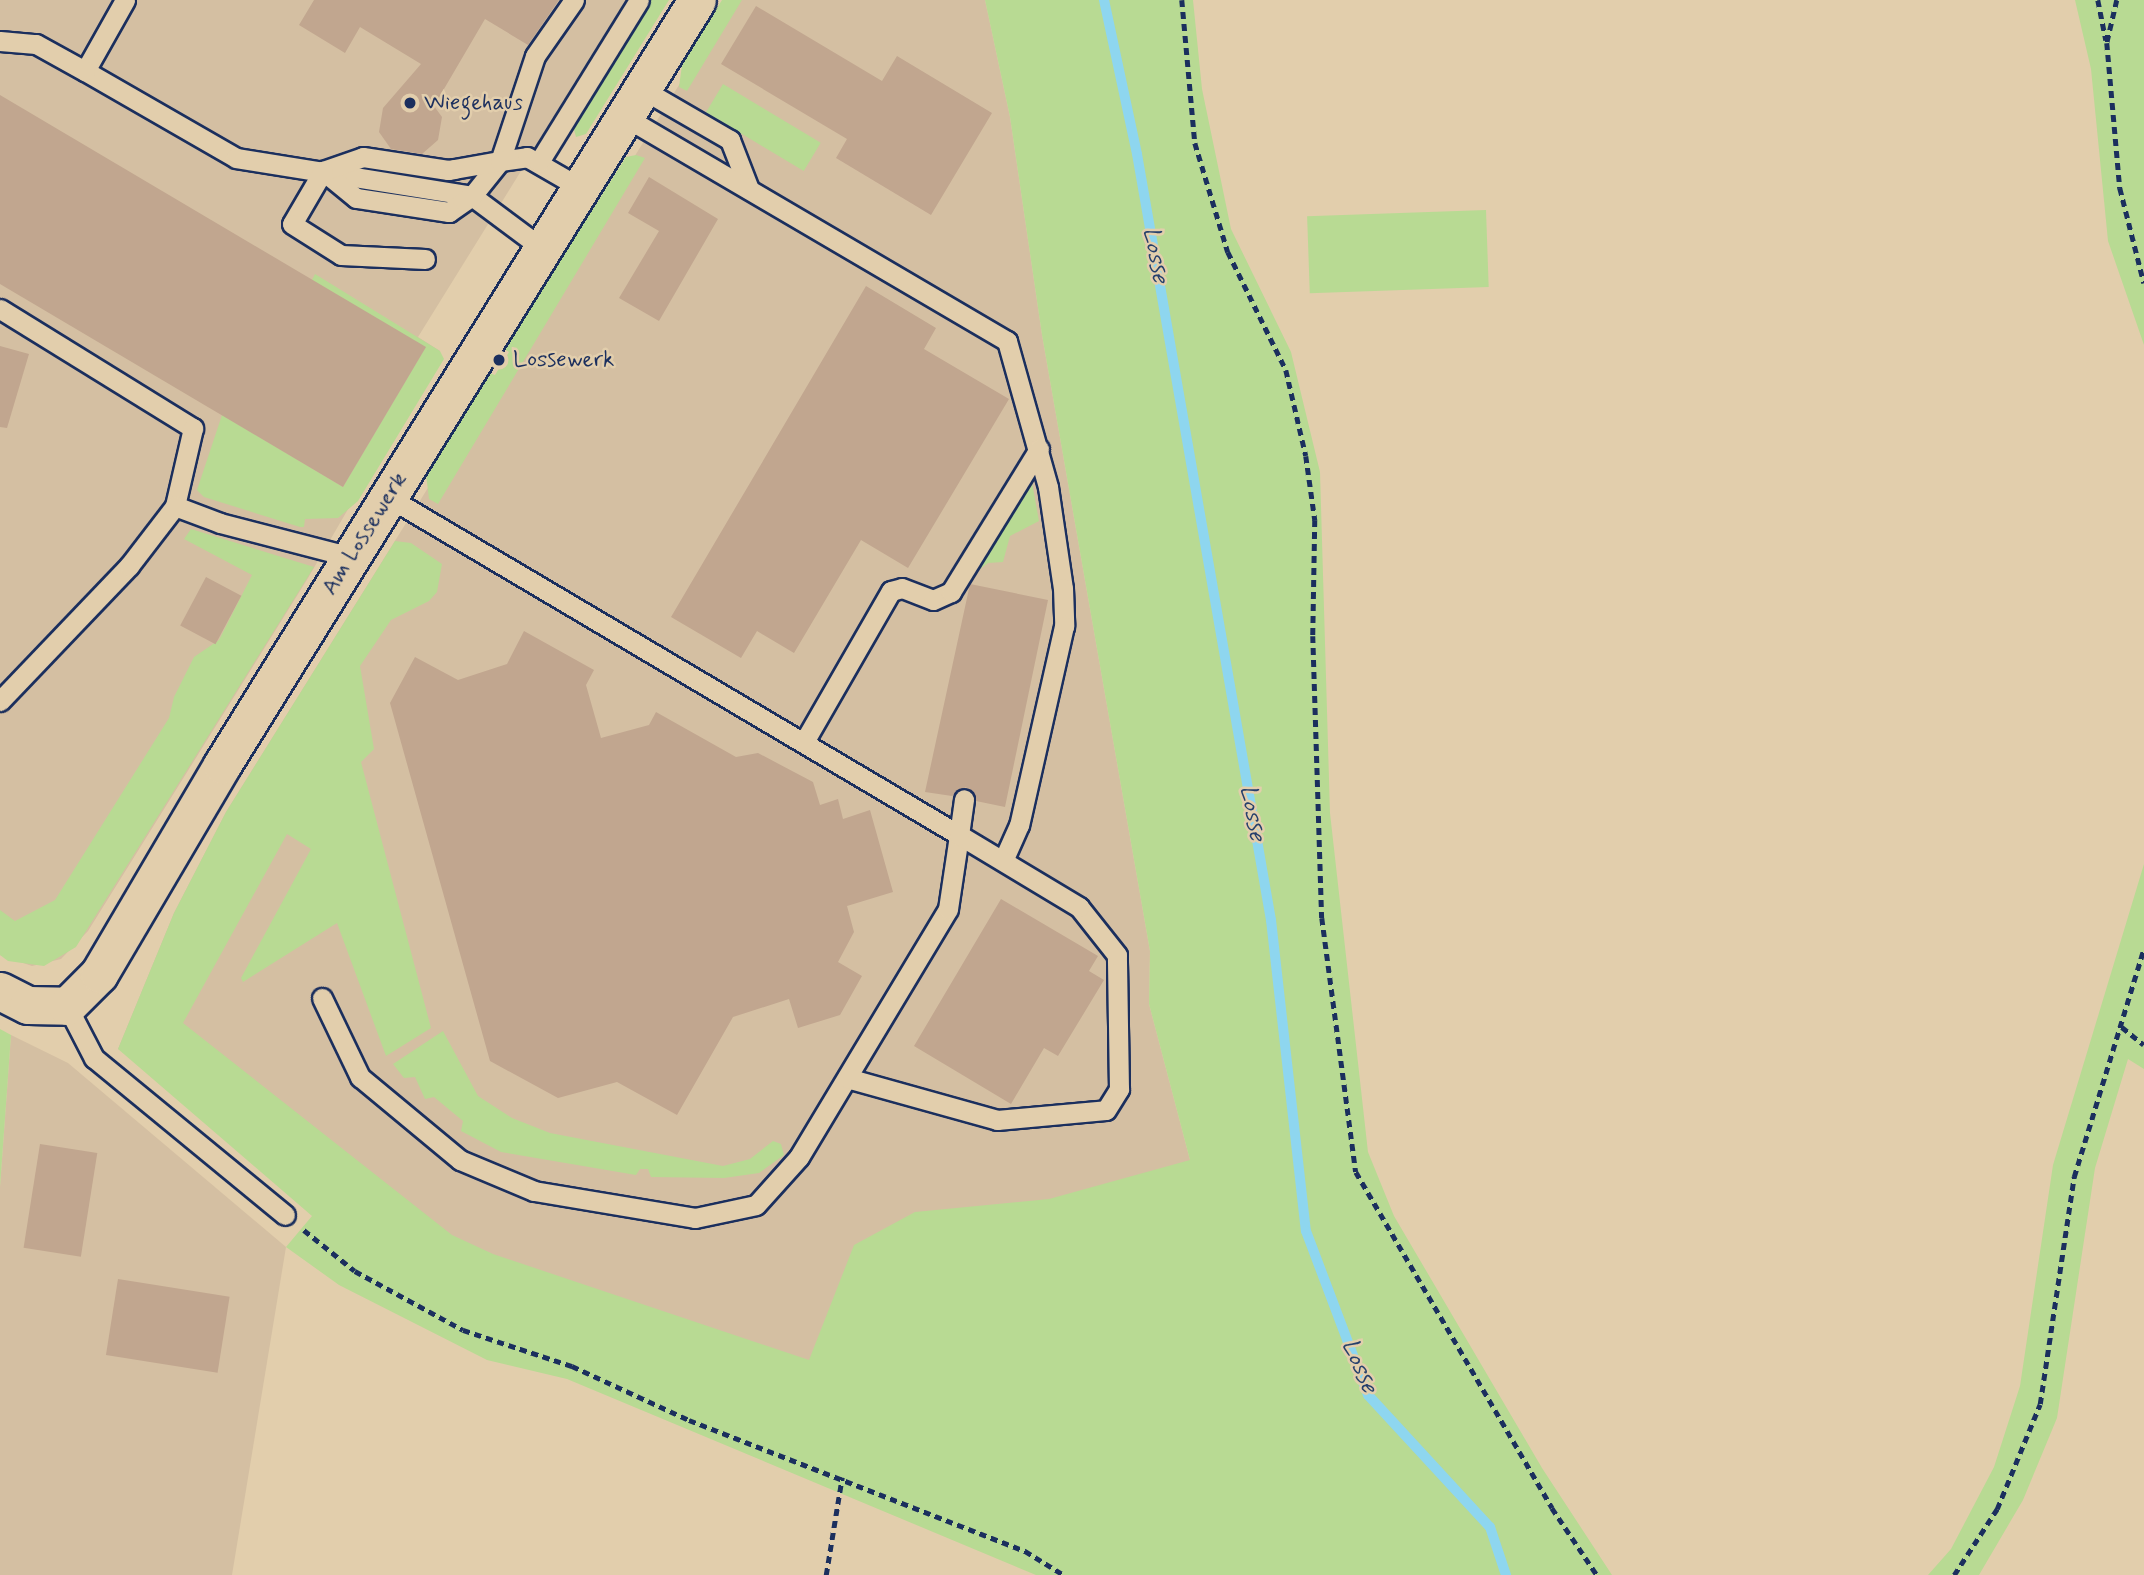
<!DOCTYPE html>
<style>
body{margin:0}
#map{position:relative;width:2144px;height:1575px;overflow:hidden;background:#e2ceac;font-family:Mynerve,sans-serif}
div>[style]{position:absolute}
.built>*{inset:0;background:#d4bfa2}
.green>*{inset:0;background:#b8da93;transform-origin:0 0}
.stream>*{height:10px;margin:-5px;padding:0 5px;transform-origin:5px;border-radius:5px;background:#8ed6ef}
.building>*{inset:0;background:#c1a68f;transform-origin:0 0}
.path>*{height:4.5px;margin-top:-2.25px;transform-origin:0;background:repeating-linear-gradient(90deg,#1b2f5e 0 7px,transparent 0 12px)}
.roads{filter:drop-shadow(2px 0 #1b2f5e) drop-shadow(-2px 0 #1b2f5e) drop-shadow(0 2px #1b2f5e) drop-shadow(0 -2px #1b2f5e)}
.service>*{height:19px;margin:-9.5px;padding:0 9.5px;transform-origin:9.5px;border-radius:9.5px;background:#e2ceac}
.minor>*{height:37px;margin:-18.5px;padding:0 18.5px;transform-origin:18.5px;border-radius:18.5px;background:#e2ceac}
.dots>*{width:19px;height:19px;translate:-50% -50%;box-sizing:border-box;border:4px solid #e2ceac;border-radius:50%}
span{translate:-50% -50%;white-space:nowrap;text-align:center;line-height:1.15;-webkit-text-stroke:5px #e2ceac;paint-order:stroke}
.poi-label{font-size:23px;color:#1b2f5e}
.left{translate:0 -50%;text-align:left}
.street-label{font-size:23px;color:#1b2f5e}
.water-label{font-size:24px;color:#26406c;font-style:italic}
</style>
<div id="map">
<div class="built">
<div style="clip-path:polygon(0 0,627px 0,418px 337px,440px 351px,308px 578px,88px 931px,61px 959px,32px 966px,0 955px)"></div>
<div style="clip-path:polygon(732px 0,985px 0,1010px 117px,1042px 335px,1150px 951px,1149px 1004px,1190px 1160px,859px 1463px,118px 1049px,174px 913px,226px 812px)"></div>
<div style="clip-path:polygon(11px 1035px,68px 1063px,286px 1247px,232px 1575px,0 1575px,0 1187px)"></div>
</div>
<div class="green">
<div style="clip-path:polygon(651px 0,669px 0,586px 134px,576px 137px,573px 126px)"></div>
<div style="clip-path:polygon(722px 0,742px 0,687px 91px,679px 87px,682px 65px)"></div>
<div style="clip-path:polygon(985px 0,1193px 0,1202px 89px,1231px 229px,1291px 352px,1320px 472px,1330px 813px,1368px 1152px,1394px 1216px,1542px 1468px,1612px 1575px,1036px 1575px,567px 1379px,487px 1360px,339px 1285px,286px 1247px,312px 1216px,118px 1049px,174px 913px,226px 812px,395px 541px,411px 543px,442px 564px,437px 592px,429px 601px,391px 620px,360px 666px,374px 749px,361px 762px,431px 1028px,386px 1056px,337px 923px,243px 982px,241px 978px,311px 849px,287px 834px,183px 1023px,452px 1235px,493px 1254px,809px 1360px,854px 1245px,915px 1212px,1049px 1199px,1190px 1160px,1149px 1004px,1150px 951px,1042px 335px,1010px 117px)"></div>
<div style="clip-path:polygon(2075px 0,2144px 0,2144px 345px,2108px 241px,2091px 69px)"></div>
<div style="left:723px;top:84px;width:114px;height:33px;rotate:31deg"></div>
<div style="clip-path:polygon(636px 155px,645px 158px,438px 504px,429px 499px,426px 474px,489px 373px,495px 375px,509px 352px,504px 349px,626px 157px)"></div>
<div style="left:1486px;top:210px;width:77px;height:179px;rotate:88deg"></div>
<div style="clip-path:polygon(315px 274px,440px 351px,444px 359px,358px 501px,338px 518px,305px 519px,304px 527px,300px 527px,204px 497px,197px 490px,222px 415px,343px 487px,425px 348px,312px 280px)"></div>
<div style="clip-path:polygon(1031px 477px,1039px 521px,1010px 536px,1003px 562px,988px 563px,976px 572px,973px 570px)"></div>
<div style="clip-path:polygon(191px 529px,314px 567px,76px 947px,44px 966px,8px 961px,0 955px,0 910px,15px 921px,55px 900px,169px 718px,174px 697px,194px 657px,219px 640px,252px 575px,184px 539px)"></div>
<div style="clip-path:polygon(2144px 864px,2144px 1069px,2128px 1059px,2095px 1168px,2057px 1418px,2023px 1500px,1979px 1575px,1928px 1575px,1951px 1549px,1994px 1467px,2020px 1386px,2053px 1165px)"></div>
<div style="clip-path:polygon(0 1029px,11px 1035px,0 1187px)"></div>
<div style="clip-path:polygon(443px 1031px,478px 1096px,512px 1118px,550px 1133px,723px 1166px,750px 1159px,773px 1141px,781px 1144px,784px 1155px,759px 1173px,724px 1178px,651px 1177px,648px 1169px,640px 1169px,636px 1175px,501px 1152px,461px 1131px,463px 1121px,434px 1097px,425px 1099px,415px 1077px,404px 1078px,393px 1064px)"></div>
</div>
<div class="stream">
<div style="left:1104px;top:0;width:157px;rotate:77.9deg"></div>
<div style="left:1137px;top:154px;width:778px;rotate:80.08deg"></div>
<div style="left:1271px;top:920px;width:313px;rotate:83.6deg"></div>
<div style="left:1306px;top:1231px;width:175px;rotate:69.3deg"></div>
<div style="left:1368px;top:1395px;width:180px;rotate:47.3deg"></div>
<div style="left:1490px;top:1527px;width:51px;rotate:71.6deg"></div>
</div>
<div class="building">
<div style="clip-path:polygon(314px 0,559px 0,528px 45px,485px 19px,434px 106px,442px 117px,438px 140px,422px 154px,391px 149px,379px 132px,383px 108px,421px 64px,360px 27px,345px 53px,299px 25px)"></div>
<div style="clip-path:polygon(756px 6px,882px 81px,897px 56px,992px 113px,931px 215px,836px 158px,847px 139px,721px 64px)"></div>
<div style="clip-path:polygon(0 95px,426px 347px,343px 487px,0 284px)"></div>
<div style="clip-path:polygon(649px 177px,718px 219px,659px 321px,619px 298px,659px 231px,628px 213px)"></div>
<div style="clip-path:polygon(866px 286px,936px 328px,924px 349px,1009px 399px,908px 568px,861px 540px,794px 653px,757px 631px,741px 658px,671px 617px)"></div>
<div style="clip-path:polygon(0 346px,29px 354px,7px 428px,0 427px)"></div>
<div style="left:206px;top:577px;width:40px;height:55px;rotate:28deg"></div>
<div style="clip-path:polygon(970px 584px,1048px 600px,1005px 807px,976px 801px,966px 787px,952px 796px,925px 792px)"></div>
<div style="clip-path:polygon(524px 631px,594px 670px,586px 685px,601px 738px,649px 725px,656px 712px,736px 757px,758px 753px,813px 782px,820px 805px,838px 799px,843px 819px,870px 810px,893px 892px,847px 906px,854px 932px,838px 962px,862px 976px,840px 1015px,798px 1028px,789px 999px,733px 1017px,677px 1115px,617px 1082px,558px 1098px,490px 1061px,390px 703px,415px 657px,458px 680px,507px 664px)"></div>
<div style="clip-path:polygon(1001px 899px,1098px 956px,1089px 971px,1104px 980px,1058px 1056px,1044px 1048px,1011px 1104px,914px 1046px)"></div>
<div style="left:40px;top:1144px;width:58px;height:105px;rotate:9deg"></div>
<div style="left:118px;top:1279px;width:113px;height:77px;rotate:9deg"></div>
</div>
<div class="path">
<div style="left:1182px;top:0;width:144px;rotate:84.8deg"></div>
<div style="left:1195px;top:143px;width:114px;rotate:73.2deg"></div>
<div style="left:1228px;top:252px;width:131px;rotate:63.8deg"></div>
<div style="left:1286px;top:370px;width:88px;rotate:76.9deg"></div>
<div style="left:1306px;top:456px;width:65px;rotate:82deg"></div>
<div style="left:1315px;top:520px;width:116px;rotate:91deg"></div>
<div style="left:1313px;top:636px;width:282px;rotate:88.2deg"></div>
<div style="left:1322px;top:918px;width:256px;rotate:82.4deg"></div>
<div style="left:1356px;top:1172px;width:389px;rotate:59.7deg"></div>
<div style="left:1552px;top:1508px;width:81px;rotate:56.1deg"></div>
<div style="left:2098px;top:0;width:41px;rotate:78.7deg"></div>
<div style="left:2117px;top:0;width:44px;rotate:103.1deg"></div>
<div style="left:2107px;top:43px;width:146px;rotate:84.9deg"></div>
<div style="left:2120px;top:188px;width:98px;rotate:75.8deg"></div>
<div style="left:2122px;top:1027px;width:28px;rotate:39deg"></div>
<div style="left:304px;top:1230px;width:65px;rotate:38.8deg"></div>
<div style="left:355px;top:1271px;width:123px;rotate:28.6deg"></div>
<div style="left:463px;top:1330px;width:115px;rotate:18.3deg"></div>
<div style="left:572px;top:1366px;width:129px;rotate:24.8deg"></div>
<div style="left:689px;top:1420px;width:361px;rotate:21.3deg"></div>
<div style="left:1025px;top:1551px;width:46px;rotate:31.6deg"></div>
<div style="left:826px;top:1575px;width:99px;rotate:-80.7deg"></div>
<div style="left:1954px;top:1575px;width:79px;rotate:-56.9deg"></div>
<div style="left:1997px;top:1509px;width:113px;rotate:-67.7deg"></div>
<div style="left:2040px;top:1404px;width:230px;rotate:-81.5deg"></div>
<div style="left:2074px;top:1177px;width:239px;rotate:-73deg"></div>
</div>
<div class="roads">
<div class="service">
<div style="left:125px;top:0;width:81px;rotate:119.4deg"></div>
<div style="left:85px;top:71px;width:174px;rotate:29.9deg"></div>
<div style="left:236px;top:158px;width:239px;rotate:9.1deg"></div>
<div style="left:472px;top:196px;width:89px;rotate:36.7deg"></div>
<div style="left:574px;top:0;width:68px;rotate:124.9deg"></div>
<div style="left:535px;top:56px;width:111px;rotate:108.4deg"></div>
<div style="left:500px;top:161px;width:45px;rotate:128.7deg"></div>
<div style="left:472px;top:196px;width:28px;rotate:145deg"></div>
<div style="left:449px;top:212px;width:94px;rotate:-171.4deg"></div>
<div style="left:356px;top:198px;width:43px;rotate:-140.7deg"></div>
<div style="left:323px;top:171px;width:42px;rotate:-19.3deg"></div>
<div style="left:363px;top:157px;width:86px;rotate:8.7deg"></div>
<div style="left:448px;top:170px;width:6px;rotate:-9deg"></div>
<div style="left:454px;top:169px;width:47px;rotate:-9.9deg"></div>
<div style="left:500px;top:161px;width:27px;rotate:-8deg"></div>
<div style="left:527px;top:157px;width:62px;rotate:29.9deg"></div>
<div style="left:0;top:41px;width:36px;rotate:5deg"></div>
<div style="left:36px;top:44px;width:56px;rotate:28.9deg"></div>
<div style="left:642px;top:89px;width:102px;rotate:30.1deg"></div>
<div style="left:730px;top:140px;width:53px;rotate:68.8deg"></div>
<div style="left:625px;top:117px;width:443px;rotate:30.4deg"></div>
<div style="left:1007px;top:341px;width:152px;rotate:74.3deg"></div>
<div style="left:1048px;top:487px;width:102px;rotate:81.6deg"></div>
<div style="left:1063px;top:588px;width:38px;rotate:88deg"></div>
<div style="left:1064px;top:626px;width:204px;rotate:102.7deg"></div>
<div style="left:1019px;top:825px;width:39px;rotate:114deg"></div>
<div style="left:539px;top:162px;width:190px;rotate:-58.3deg"></div>
<div style="left:323px;top:171px;width:61px;rotate:120.3deg"></div>
<div style="left:292px;top:224px;width:58px;rotate:32.3deg"></div>
<div style="left:341px;top:255px;width:84px;rotate:2.7deg"></div>
<div style="left:0;top:309px;width:227px;rotate:31.7deg"></div>
<div style="left:193px;top:428px;width:80px;rotate:103deg"></div>
<div style="left:175px;top:506px;width:48px;rotate:20.7deg"></div>
<div style="left:220px;top:523px;width:135px;rotate:14.5deg"></div>
<div style="left:0;top:701px;width:187px;rotate:-46.3deg"></div>
<div style="left:129px;top:566px;width:76px;rotate:-52.5deg"></div>
<div style="left:804px;top:742px;width:174px;rotate:-60.1deg"></div>
<div style="left:891px;top:591px;width:11px;rotate:-15deg"></div>
<div style="left:902px;top:588px;width:33px;rotate:21deg"></div>
<div style="left:933px;top:600px;width:20px;rotate:-24deg"></div>
<div style="left:951px;top:592px;width:168px;rotate:-58.4deg"></div>
<div style="left:322px;top:998px;width:88px;rotate:64.3deg"></div>
<div style="left:360px;top:1077px;width:130px;rotate:39.7deg"></div>
<div style="left:460px;top:1160px;width:80px;rotate:22.7deg"></div>
<div style="left:534px;top:1191px;width:163px;rotate:9.5deg"></div>
<div style="left:695px;top:1218px;width:62px;rotate:-12deg"></div>
<div style="left:756px;top:1205px;width:64px;rotate:-48.1deg"></div>
<div style="left:799px;top:1157px;width:289px;rotate:-59deg"></div>
<div style="left:948px;top:909px;width:75px;rotate:-81.5deg"></div>
<div style="left:959px;top:835px;width:664px;rotate:-149.38deg"></div>
<div style="left:67px;top:1006px;width:59px;rotate:62.6deg"></div>
<div style="left:94px;top:1058px;width:247px;rotate:39.4deg"></div>
<div style="left:847px;top:1078px;width:156px;rotate:15.6deg"></div>
<div style="left:997px;top:1120px;width:109px;rotate:-5.2deg"></div>
<div style="left:1106px;top:1110px;width:25px;rotate:-58deg"></div>
<div style="left:1119px;top:1089px;width:134px;rotate:-90.9deg"></div>
<div style="left:1117px;top:955px;width:61px;rotate:-128.4deg"></div>
<div style="left:1079px;top:907px;width:140px;rotate:-149deg"></div>
<div style="left:959px;top:835px;width:36px;rotate:-82deg"></div>
</div>
<div class="minor">
<div style="left:0;top:991px;width:31px;rotate:27deg"></div>
<div style="left:28px;top:1005px;width:39px;rotate:1deg"></div>
<div style="left:67px;top:1006px;width:45px;rotate:-45deg"></div>
<div style="left:99px;top:974px;width:243px;rotate:-59.5deg"></div>
<div style="left:222px;top:765px;width:900px;rotate:-58.16deg"></div>
</div>
</div>
<div class="dots">
<div style="left:410px;top:103px;background:#1b2f5e"></div>
<div style="left:499px;top:360px;background:#1b2f5e"></div>
</div>
<div class="poi-label">
<span class="left" style="left:424px;top:103px">Wiegehaus</span>
<span class="left" style="left:513px;top:360px">Lossewerk</span>
</div>
<div class="street-label">
<span style="left:365px;top:534px;rotate:-58deg">Am Lossewerk</span>
</div>
<div class="water-label">
<span style="left:1155px;top:255px;rotate:80deg">Losse</span>
<span style="left:1252px;top:813px;rotate:80deg">Losse</span>
<span style="left:1359px;top:1366px;rotate:67deg">Losse</span>
</div>
</div>
